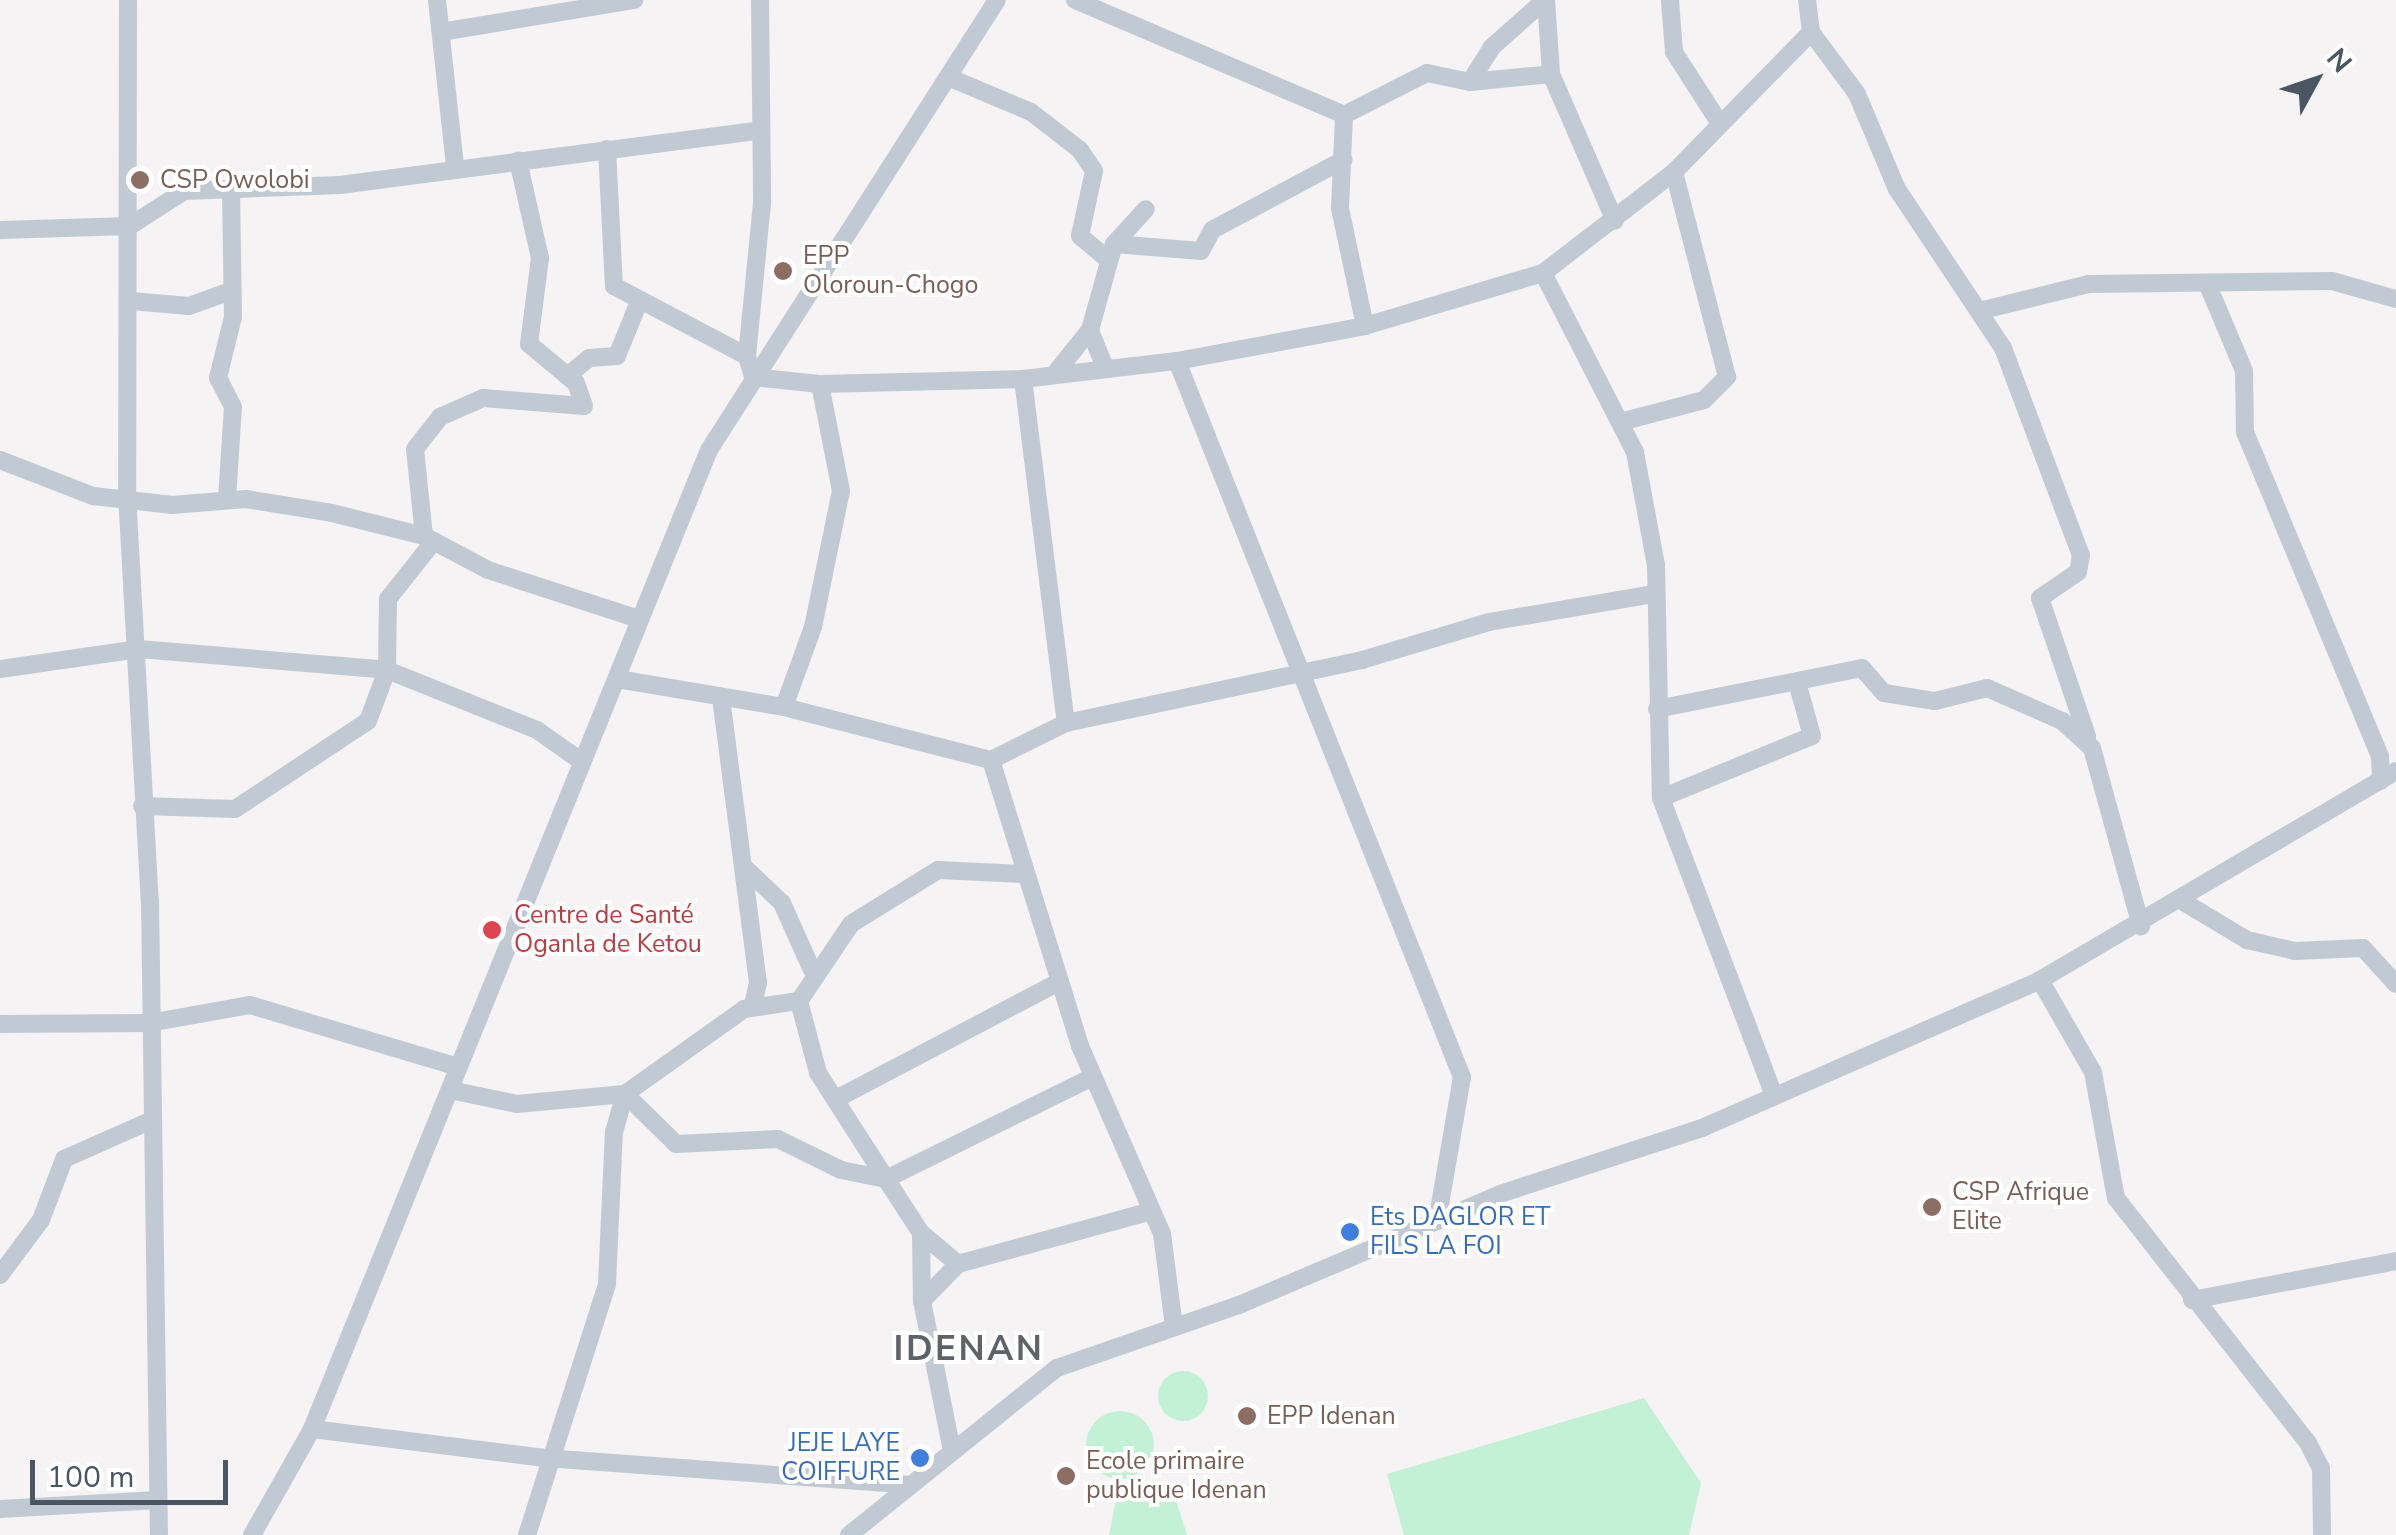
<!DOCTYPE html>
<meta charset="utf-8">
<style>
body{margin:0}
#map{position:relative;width:2396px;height:1535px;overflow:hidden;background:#f5f3f3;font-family:"Nunito Sans",sans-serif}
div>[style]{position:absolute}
.green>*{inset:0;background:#c3f1d5}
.round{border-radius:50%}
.minor>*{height:18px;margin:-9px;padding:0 9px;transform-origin:9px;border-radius:9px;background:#c1cad2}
.dots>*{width:28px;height:28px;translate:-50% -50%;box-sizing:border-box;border:5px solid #fff;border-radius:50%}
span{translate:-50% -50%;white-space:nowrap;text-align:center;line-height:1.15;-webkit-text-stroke:8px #fff;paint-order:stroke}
.education-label{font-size:25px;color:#785e54}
.left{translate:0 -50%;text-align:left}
.health-label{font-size:25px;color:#be3a42}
.shop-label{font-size:25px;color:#366cbe}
.right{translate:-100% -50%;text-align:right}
.district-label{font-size:35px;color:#5f6368;font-weight:700;letter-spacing:2.5px}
.north{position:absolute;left:2266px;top:30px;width:100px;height:100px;-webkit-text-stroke:8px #fff;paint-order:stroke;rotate:50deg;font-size:28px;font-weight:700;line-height:40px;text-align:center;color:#4a5661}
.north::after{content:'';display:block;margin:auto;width:35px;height:45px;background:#4a5661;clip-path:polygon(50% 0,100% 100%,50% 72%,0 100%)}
.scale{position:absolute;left:30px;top:1460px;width:198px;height:45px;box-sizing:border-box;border:5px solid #4a5661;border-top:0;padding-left:12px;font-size:30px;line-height:35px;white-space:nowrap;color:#4a5661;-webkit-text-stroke:8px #fff;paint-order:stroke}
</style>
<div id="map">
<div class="green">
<div class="round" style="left:1158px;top:1371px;width:50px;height:50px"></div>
<div style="clip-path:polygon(1644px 1398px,1701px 1483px,1689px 1535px,1404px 1535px,1387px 1474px)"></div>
<div class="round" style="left:1086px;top:1411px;width:68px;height:68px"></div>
<div style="clip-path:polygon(1144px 1484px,1174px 1494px,1187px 1535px,1109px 1535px,1116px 1499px)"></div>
</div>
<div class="minor">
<div style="left:128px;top:0;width:494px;rotate:90.1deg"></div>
<div style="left:127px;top:494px;width:408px;rotate:86.8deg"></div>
<div style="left:150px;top:901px;width:634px;rotate:89.19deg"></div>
<div style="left:437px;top:0;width:166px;rotate:83.8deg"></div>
<div style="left:760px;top:0;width:203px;rotate:89.4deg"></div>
<div style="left:762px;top:203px;width:154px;rotate:95.6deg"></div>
<div style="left:747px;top:356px;width:22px;rotate:74deg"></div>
<div style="left:753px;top:377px;width:67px;rotate:6deg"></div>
<div style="left:820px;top:384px;width:203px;rotate:-1.4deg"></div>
<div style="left:1023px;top:379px;width:155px;rotate:-6.7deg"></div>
<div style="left:1177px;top:361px;width:191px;rotate:-10.5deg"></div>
<div style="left:1365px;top:326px;width:186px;rotate:-16.6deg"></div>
<div style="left:1543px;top:273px;width:165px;rotate:-37.6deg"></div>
<div style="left:1674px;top:172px;width:196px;rotate:-45.6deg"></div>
<div style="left:1811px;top:32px;width:32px;rotate:-97deg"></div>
<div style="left:1075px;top:0;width:293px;rotate:23.1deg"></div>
<div style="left:1546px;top:0;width:74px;rotate:86.1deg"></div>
<div style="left:1551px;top:74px;width:160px;rotate:66.5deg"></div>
<div style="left:1670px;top:0;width:52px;rotate:85.6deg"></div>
<div style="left:1674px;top:52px;width:83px;rotate:57.3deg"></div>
<div style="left:441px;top:32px;width:196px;rotate:-9.4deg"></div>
<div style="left:1811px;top:32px;width:77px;rotate:53.4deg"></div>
<div style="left:1857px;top:94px;width:103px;rotate:67.2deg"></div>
<div style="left:1897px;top:189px;width:191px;rotate:56.3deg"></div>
<div style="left:2003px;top:348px;width:221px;rotate:69.4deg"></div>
<div style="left:2081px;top:555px;width:17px;rotate:100deg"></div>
<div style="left:2078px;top:572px;width:46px;rotate:145.6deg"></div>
<div style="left:2040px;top:598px;width:146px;rotate:71.2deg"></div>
<div style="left:948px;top:77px;width:90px;rotate:22.9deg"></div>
<div style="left:1031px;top:112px;width:62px;rotate:37.8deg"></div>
<div style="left:1080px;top:150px;width:25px;rotate:56deg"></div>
<div style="left:1094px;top:171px;width:66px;rotate:102.2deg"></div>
<div style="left:1080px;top:236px;width:34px;rotate:40deg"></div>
<div style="left:1470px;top:82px;width:41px;rotate:-57.8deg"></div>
<div style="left:1492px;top:47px;width:71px;rotate:-41.6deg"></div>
<div style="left:607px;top:149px;width:137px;rotate:87.1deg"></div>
<div style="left:614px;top:286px;width:150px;rotate:27.8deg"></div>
<div style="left:0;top:230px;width:130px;rotate:-1.8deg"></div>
<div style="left:130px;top:226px;width:64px;rotate:-32.9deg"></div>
<div style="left:184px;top:191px;width:156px;rotate:-2.2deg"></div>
<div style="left:340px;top:185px;width:421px;rotate:-7.4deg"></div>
<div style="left:1114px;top:244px;width:47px;rotate:-47.6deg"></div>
<div style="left:1543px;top:273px;width:201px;rotate:62.8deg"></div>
<div style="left:1635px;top:452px;width:115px;rotate:79.5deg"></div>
<div style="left:1656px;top:565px;width:233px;rotate:88.8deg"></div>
<div style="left:1661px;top:798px;width:319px;rotate:69.2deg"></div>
<div style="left:2207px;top:283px;width:95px;rotate:67.2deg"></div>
<div style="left:2244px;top:371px;width:61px;rotate:89.1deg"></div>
<div style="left:2245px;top:432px;width:351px;rotate:67.4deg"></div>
<div style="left:2380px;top:756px;width:25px;rotate:88deg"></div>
<div style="left:131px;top:301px;width:58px;rotate:4.9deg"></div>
<div style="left:189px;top:306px;width:45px;rotate:-19.7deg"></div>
<div style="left:1983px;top:310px;width:109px;rotate:-13.8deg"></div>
<div style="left:2089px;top:284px;width:243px;rotate:-0.7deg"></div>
<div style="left:2332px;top:281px;width:66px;rotate:15.7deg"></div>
<div style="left:1365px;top:326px;width:121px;rotate:-102deg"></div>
<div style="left:1340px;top:208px;width:93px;rotate:-87.5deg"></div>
<div style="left:1344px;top:115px;width:93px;rotate:-26.8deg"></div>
<div style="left:1427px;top:73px;width:44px;rotate:11.8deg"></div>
<div style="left:1470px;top:82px;width:81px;rotate:-5.6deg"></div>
<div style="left:1177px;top:361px;width:771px;rotate:68.3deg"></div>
<div style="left:1462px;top:1077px;width:146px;rotate:99.8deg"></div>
<div style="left:1104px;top:365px;width:38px;rotate:-112deg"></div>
<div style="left:1090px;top:330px;width:89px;rotate:-74.4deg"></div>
<div style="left:1114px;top:244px;width:87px;rotate:4.6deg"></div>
<div style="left:1201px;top:251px;width:24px;rotate:-62deg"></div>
<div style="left:1212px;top:230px;width:149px;rotate:-28.1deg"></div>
<div style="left:1057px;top:371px;width:53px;rotate:-51.2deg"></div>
<div style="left:567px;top:376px;width:28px;rotate:-39deg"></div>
<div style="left:589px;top:358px;width:28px;rotate:-4deg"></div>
<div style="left:617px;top:356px;width:56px;rotate:-68deg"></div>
<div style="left:1023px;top:379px;width:347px;rotate:82.9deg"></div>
<div style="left:1624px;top:421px;width:83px;rotate:-14.7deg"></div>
<div style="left:1704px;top:400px;width:33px;rotate:-45deg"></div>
<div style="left:1727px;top:377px;width:212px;rotate:-104.5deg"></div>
<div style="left:0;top:460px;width:100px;rotate:21.2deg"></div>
<div style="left:93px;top:496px;width:80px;rotate:6.5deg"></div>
<div style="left:172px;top:505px;width:74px;rotate:-4.6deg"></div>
<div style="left:246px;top:499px;width:87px;rotate:9.2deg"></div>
<div style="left:332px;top:513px;width:95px;rotate:14deg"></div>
<div style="left:424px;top:536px;width:72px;rotate:28deg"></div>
<div style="left:488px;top:570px;width:159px;rotate:18deg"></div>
<div style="left:227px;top:499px;width:92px;rotate:-86.3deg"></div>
<div style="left:233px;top:407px;width:33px;rotate:-117deg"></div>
<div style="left:218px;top:378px;width:63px;rotate:-76.2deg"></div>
<div style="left:233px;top:317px;width:126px;rotate:-90.9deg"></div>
<div style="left:424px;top:536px;width:87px;rotate:-95.9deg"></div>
<div style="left:415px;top:449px;width:41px;rotate:-52deg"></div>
<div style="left:440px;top:417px;width:47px;rotate:-23.8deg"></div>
<div style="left:483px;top:398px;width:101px;rotate:4.5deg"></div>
<div style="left:584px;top:406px;width:24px;rotate:-109deg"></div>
<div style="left:576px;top:383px;width:61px;rotate:-140.3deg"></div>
<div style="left:529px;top:344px;width:87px;rotate:-82.7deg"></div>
<div style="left:540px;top:258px;width:100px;rotate:-102.7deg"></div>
<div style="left:0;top:669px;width:140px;rotate:-8.2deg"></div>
<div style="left:139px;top:649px;width:249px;rotate:4.8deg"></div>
<div style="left:387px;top:670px;width:162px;rotate:21.8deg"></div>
<div style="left:537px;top:730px;width:54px;rotate:35.2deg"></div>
<div style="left:617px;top:679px;width:169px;rotate:9.5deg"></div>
<div style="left:784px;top:707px;width:214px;rotate:14.4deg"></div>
<div style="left:991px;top:760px;width:84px;rotate:-26.3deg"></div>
<div style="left:1066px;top:723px;width:303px;rotate:-12deg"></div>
<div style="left:1362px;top:660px;width:133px;rotate:-16.7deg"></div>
<div style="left:1489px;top:622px;width:168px;rotate:-9.6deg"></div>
<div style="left:721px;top:698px;width:287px;rotate:82.6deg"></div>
<div style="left:758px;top:983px;width:23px;rotate:103deg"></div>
<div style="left:784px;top:707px;width:85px;rotate:-70.1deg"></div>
<div style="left:813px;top:627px;width:139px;rotate:-78.4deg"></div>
<div style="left:841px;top:491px;width:109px;rotate:-101.1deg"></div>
<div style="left:1657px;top:709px;width:209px;rotate:-11.3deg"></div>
<div style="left:1862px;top:668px;width:33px;rotate:49deg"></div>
<div style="left:1884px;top:693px;width:52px;rotate:8.9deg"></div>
<div style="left:1935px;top:701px;width:54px;rotate:-14deg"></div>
<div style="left:1987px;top:688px;width:82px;rotate:23.7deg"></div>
<div style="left:2062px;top:721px;width:40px;rotate:42deg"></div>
<div style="left:2092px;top:748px;width:185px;rotate:74.6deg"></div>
<div style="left:991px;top:760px;width:300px;rotate:72.7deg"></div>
<div style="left:1080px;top:1046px;width:205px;rotate:66.4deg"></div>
<div style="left:1162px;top:1234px;width:94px;rotate:82.6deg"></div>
<div style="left:1661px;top:798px;width:163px;rotate:-22.3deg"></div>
<div style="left:1812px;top:736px;width:56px;rotate:-105.5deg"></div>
<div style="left:142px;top:806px;width:93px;rotate:1.8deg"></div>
<div style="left:235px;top:809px;width:159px;rotate:-33.5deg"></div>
<div style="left:368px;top:721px;width:54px;rotate:-69.6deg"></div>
<div style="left:387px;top:670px;width:71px;rotate:-89.2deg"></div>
<div style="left:388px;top:599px;width:74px;rotate:-51.6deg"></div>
<div style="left:745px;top:868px;width:51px;rotate:43.4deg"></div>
<div style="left:782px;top:903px;width:73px;rotate:65.9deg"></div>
<div style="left:1021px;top:874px;width:83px;rotate:-177.2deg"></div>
<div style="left:938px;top:870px;width:102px;rotate:148.2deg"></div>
<div style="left:851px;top:924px;width:93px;rotate:124deg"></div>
<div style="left:799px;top:1001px;width:74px;rotate:75.2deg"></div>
<div style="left:818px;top:1073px;width:126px;rotate:57.3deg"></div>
<div style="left:886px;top:1179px;width:230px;rotate:-26.3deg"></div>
<div style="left:2182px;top:901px;width:76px;rotate:31deg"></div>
<div style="left:2247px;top:940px;width:49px;rotate:12.9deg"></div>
<div style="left:2295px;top:951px;width:68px;rotate:-2.5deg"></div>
<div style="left:2363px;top:948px;width:49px;rotate:47.5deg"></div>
<div style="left:2040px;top:980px;width:106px;rotate:60.1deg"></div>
<div style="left:2093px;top:1072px;width:128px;rotate:79.7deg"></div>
<div style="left:2116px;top:1198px;width:311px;rotate:51.9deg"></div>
<div style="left:2308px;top:1443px;width:28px;rotate:63deg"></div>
<div style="left:2321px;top:1468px;width:67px;rotate:89.1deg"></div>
<div style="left:0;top:1024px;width:149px;rotate:-0.4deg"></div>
<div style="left:149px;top:1023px;width:103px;rotate:-10.1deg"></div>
<div style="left:250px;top:1005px;width:217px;rotate:16.6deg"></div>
<div style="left:450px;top:1090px;width:68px;rotate:11.8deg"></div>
<div style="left:517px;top:1104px;width:108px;rotate:-5.3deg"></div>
<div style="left:625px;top:1094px;width:71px;rotate:44.4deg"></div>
<div style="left:676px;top:1144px;width:102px;rotate:-2.8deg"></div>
<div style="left:778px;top:1139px;width:70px;rotate:26.2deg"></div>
<div style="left:841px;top:1170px;width:46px;rotate:11.3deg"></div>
<div style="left:886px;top:1179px;width:64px;rotate:57.1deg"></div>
<div style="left:921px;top:1233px;width:48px;rotate:40deg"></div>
<div style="left:836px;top:1099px;width:250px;rotate:-27.7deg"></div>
<div style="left:921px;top:1233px;width:68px;rotate:89.2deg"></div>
<div style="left:922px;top:1301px;width:153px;rotate:78.7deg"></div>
<div style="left:0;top:1275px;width:69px;rotate:-53.3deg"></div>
<div style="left:41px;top:1220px;width:65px;rotate:-69.3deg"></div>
<div style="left:64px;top:1159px;width:96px;rotate:-23.9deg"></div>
<div style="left:2192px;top:1300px;width:208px;rotate:-10.8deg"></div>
<div style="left:922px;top:1301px;width:52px;rotate:-45.8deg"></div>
<div style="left:958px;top:1264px;width:197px;rotate:-15.3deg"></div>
<div style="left:312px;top:1429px;width:235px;rotate:7.1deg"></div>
<div style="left:545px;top:1458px;width:367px;rotate:4.2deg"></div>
<div style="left:0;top:1509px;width:158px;rotate:-3.3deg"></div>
<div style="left:252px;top:1535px;width:122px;rotate:-60.5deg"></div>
<div style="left:312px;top:1429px;width:1056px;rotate:-67.93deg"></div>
<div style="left:709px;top:450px;width:534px;rotate:-57.38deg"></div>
<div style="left:527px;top:1535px;width:263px;rotate:-72.3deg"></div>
<div style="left:607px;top:1284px;width:152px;rotate:-87.4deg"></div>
<div style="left:614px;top:1132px;width:40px;rotate:-74deg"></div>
<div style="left:625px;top:1094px;width:146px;rotate:-35.5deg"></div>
<div style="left:744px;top:1009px;width:56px;rotate:-8.3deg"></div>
<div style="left:849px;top:1535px;width:267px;rotate:-38.8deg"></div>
<div style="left:1057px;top:1368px;width:193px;rotate:-19.1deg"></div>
<div style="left:1239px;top:1305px;width:284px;rotate:-23deg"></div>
<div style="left:1500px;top:1194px;width:213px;rotate:-18.1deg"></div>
<div style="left:1702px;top:1128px;width:369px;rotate:-23.6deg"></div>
<div style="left:2040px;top:980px;width:413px;rotate:-30.4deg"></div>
</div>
<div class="dots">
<div style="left:140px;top:180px;background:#8d6e63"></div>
<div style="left:783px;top:271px;background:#8d6e63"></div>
<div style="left:492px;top:930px;background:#e0444e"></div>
<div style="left:1932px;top:1207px;background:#8d6e63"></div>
<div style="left:1350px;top:1232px;background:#3f7fe0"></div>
<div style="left:1247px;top:1416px;background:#8d6e63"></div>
<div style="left:920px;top:1458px;background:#3f7fe0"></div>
<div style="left:1066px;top:1476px;background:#8d6e63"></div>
</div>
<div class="education-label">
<span class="left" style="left:160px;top:180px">CSP Owolobi</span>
<span class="left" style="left:803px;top:271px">EPP<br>Oloroun-Chogo</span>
<span class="left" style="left:1952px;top:1207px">CSP Afrique<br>Elite</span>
<span class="left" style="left:1267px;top:1416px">EPP Idenan</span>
<span class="left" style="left:1086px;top:1476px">Ecole primaire<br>publique Idenan</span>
</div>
<div class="health-label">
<span class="left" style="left:514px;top:930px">Centre de Santé<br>Oganla de Ketou</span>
</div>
<div class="shop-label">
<span class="left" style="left:1370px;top:1232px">Ets DAGLOR ET<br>FILS LA FOI</span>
<span class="right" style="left:900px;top:1458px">JEJE LAYE<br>COIFFURE</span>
</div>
<div class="district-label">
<span style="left:969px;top:1349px">IDENAN</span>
</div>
<div class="north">N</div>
<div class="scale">100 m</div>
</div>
